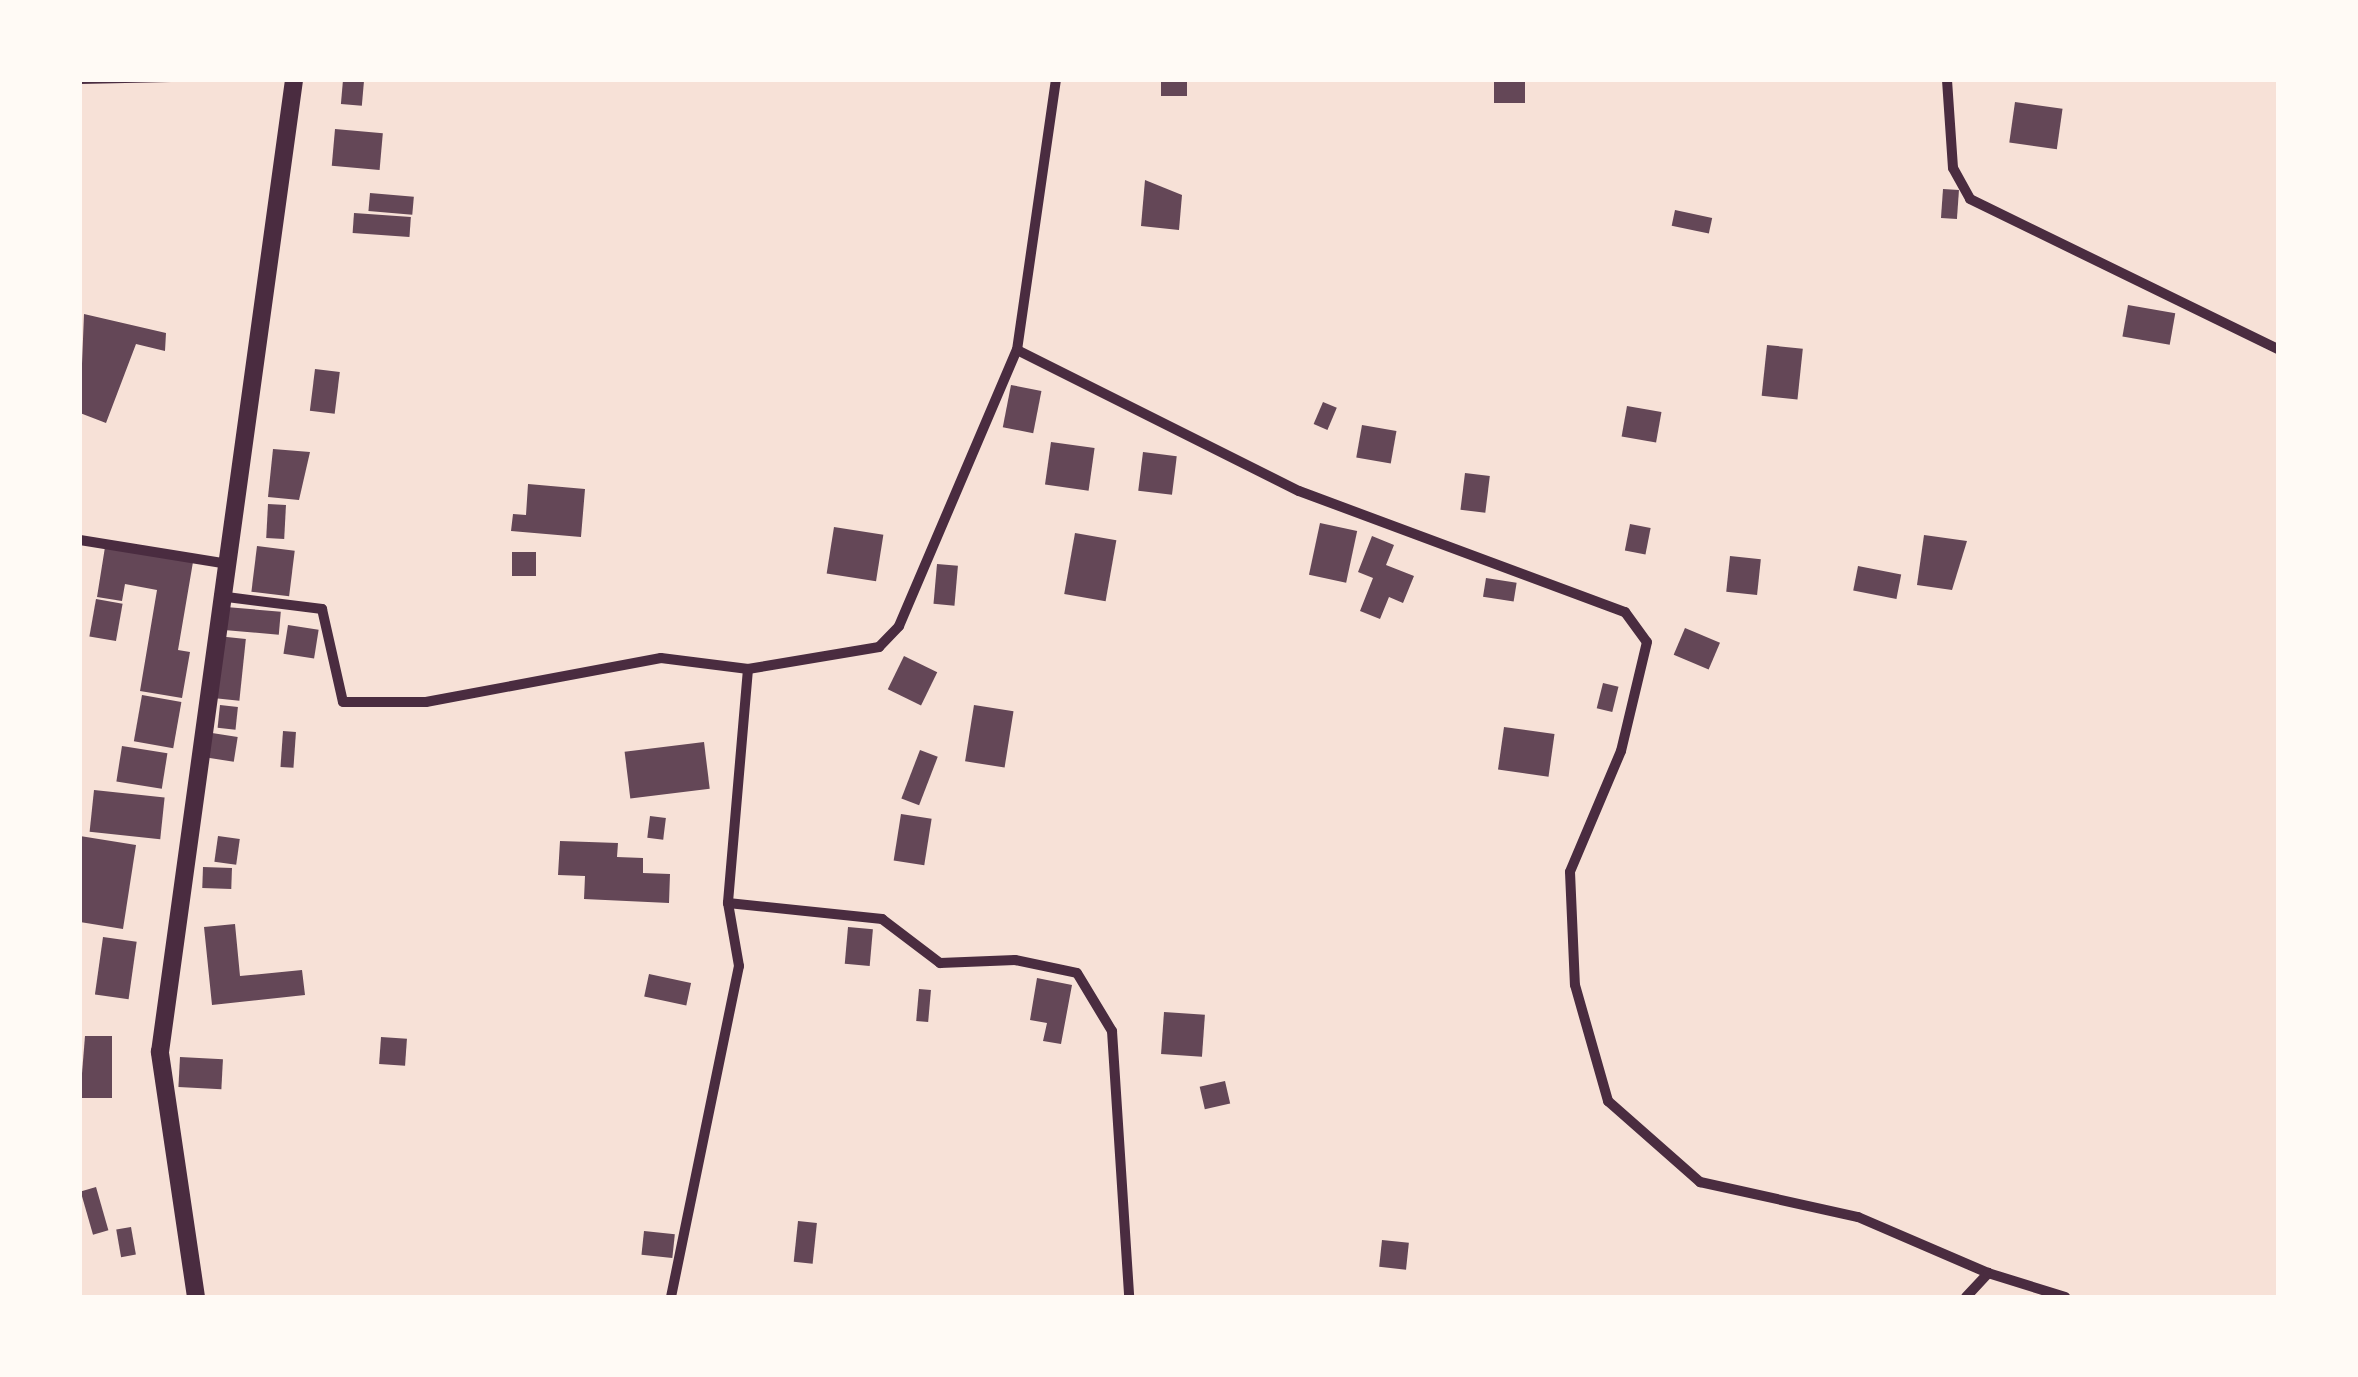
<!DOCTYPE html>
<style>
body{margin:0}
#map{position:relative;width:2358px;height:1377px;overflow:hidden;background:#f7e1d7;font-family:"Archivo Narrow",sans-serif}
div>[style]{position:absolute}
.building>*{inset:0;background:#644757;transform-origin:0 0}
.path>*{height:4px;margin:-2px;padding:0 2px;transform-origin:2px;border-radius:2px;background:#4a2c40}
.minor>*{height:10px;margin:-5px;padding:0 5px;transform-origin:5px;border-radius:5px;background:#4a2c40}
.primary>*{height:18px;margin:-9px;padding:0 9px;transform-origin:9px;border-radius:9px;background:#4a2c40}
span{translate:-50% -50%;white-space:nowrap;text-align:center;line-height:1.15;-webkit-text-stroke:9px #fffaf5;paint-order:stroke}
.frame{position:absolute;inset:0;border:82px solid #fffaf5;pointer-events:none}
</style>
<div id="map">
<div class="building">
<div style="left:343px;top:80px;width:21px;height:24px;rotate:5deg"></div>
<div style="left:1161px;top:80px;width:26px;height:16px"></div>
<div style="left:1494px;top:80px;width:31px;height:23px"></div>
<div style="left:2015px;top:102px;width:48px;height:41px;rotate:8deg"></div>
<div style="left:335px;top:129px;width:48px;height:37px;rotate:5deg"></div>
<div style="clip-path:polygon(1145px 180px,1182px 195px,1179px 230px,1141px 226px)"></div>
<div style="left:1943px;top:189px;width:16px;height:29px;rotate:4deg"></div>
<div style="left:370px;top:193px;width:44px;height:18px;rotate:5deg"></div>
<div style="left:1675px;top:210px;width:38px;height:16px;rotate:12deg"></div>
<div style="left:354px;top:213px;width:57px;height:20px;rotate:4deg"></div>
<div style="left:2128px;top:305px;width:48px;height:32px;rotate:10deg"></div>
<div style="clip-path:polygon(84px 314px,166px 333px,165px 351px,136px 344px,106px 423px,80px 413px)"></div>
<div style="left:1767px;top:345px;width:36px;height:51px;rotate:6deg"></div>
<div style="left:315px;top:369px;width:25px;height:42px;rotate:7deg"></div>
<div style="left:1011px;top:385px;width:31px;height:43px;rotate:11deg"></div>
<div style="left:1323px;top:402px;width:15px;height:24px;rotate:23deg"></div>
<div style="left:1627px;top:406px;width:35px;height:31px;rotate:10deg"></div>
<div style="left:1362px;top:425px;width:35px;height:33px;rotate:10deg"></div>
<div style="left:1051px;top:442px;width:44px;height:43px;rotate:8deg"></div>
<div style="clip-path:polygon(273px 449px,310px 452px,299px 500px,268px 497px)"></div>
<div style="left:1143px;top:452px;width:34px;height:39px;rotate:7deg"></div>
<div style="left:1465px;top:473px;width:25px;height:37px;rotate:7deg"></div>
<div style="clip-path:polygon(528px 484px,585px 489px,581px 537px,511px 531px,513px 514px,526px 515px)"></div>
<div style="left:268px;top:504px;width:18px;height:34px;rotate:3deg"></div>
<div style="left:1320px;top:523px;width:38px;height:53px;rotate:12deg"></div>
<div style="left:1630px;top:524px;width:21px;height:27px;rotate:11deg"></div>
<div style="left:834px;top:527px;width:50px;height:47px;rotate:9deg"></div>
<div style="left:1075px;top:533px;width:42px;height:62px;rotate:10deg"></div>
<div style="clip-path:polygon(1924px 535px,1967px 541px,1952px 590px,1917px 585px)"></div>
<div style="clip-path:polygon(1372px 536px,1394px 545px,1386px 565px,1414px 576px,1403px 603px,1389px 597px,1380px 619px,1360px 611px,1373px 578px,1358px 572px)"></div>
<div style="left:257px;top:546px;width:38px;height:46px;rotate:7deg"></div>
<div style="clip-path:polygon(105px 547px,193px 562px,178px 650px,190px 652px,182px 698px,140px 691px,157px 590px,125px 584px,122px 601px,97px 597px)"></div>
<div style="left:536px;top:552px;width:24px;height:24px;rotate:90deg"></div>
<div style="left:1730px;top:556px;width:31px;height:36px;rotate:6deg"></div>
<div style="left:937px;top:564px;width:21px;height:40px;rotate:5deg"></div>
<div style="left:1858px;top:566px;width:44px;height:25px;rotate:11deg"></div>
<div style="left:1486px;top:578px;width:31px;height:19px;rotate:9deg"></div>
<div style="left:96px;top:599px;width:27px;height:38px;rotate:10deg"></div>
<div style="left:226px;top:607px;width:55px;height:23px;rotate:5deg"></div>
<div style="left:288px;top:625px;width:31px;height:29px;rotate:9deg"></div>
<div style="left:1685px;top:628px;width:38px;height:29px;rotate:23deg"></div>
<div style="left:217px;top:636px;width:29px;height:62px;rotate:6deg"></div>
<div style="left:904px;top:656px;width:37px;height:37px;rotate:26deg"></div>
<div style="left:1603px;top:683px;width:16px;height:26px;rotate:14deg"></div>
<div style="left:142px;top:695px;width:40px;height:47px;rotate:10deg"></div>
<div style="left:220px;top:705px;width:18px;height:23px;rotate:6deg"></div>
<div style="left:974px;top:705px;width:40px;height:57px;rotate:9deg"></div>
<div style="left:1504px;top:727px;width:51px;height:43px;rotate:8deg"></div>
<div style="left:283px;top:731px;width:13px;height:36px;rotate:4deg"></div>
<div style="left:212px;top:733px;width:26px;height:25px;rotate:9deg"></div>
<div style="left:704px;top:742px;width:47px;height:80px;rotate:83deg"></div>
<div style="left:122px;top:746px;width:46px;height:36px;rotate:9deg"></div>
<div style="left:920px;top:750px;width:19px;height:52px;rotate:21deg"></div>
<div style="left:94px;top:790px;width:71px;height:42px;rotate:6deg"></div>
<div style="left:901px;top:814px;width:31px;height:47px;rotate:9deg"></div>
<div style="left:650px;top:816px;width:16px;height:22px;rotate:7deg"></div>
<div style="clip-path:polygon(80px 836px,136px 845px,123px 929px,80px 922px)"></div>
<div style="left:218px;top:836px;width:22px;height:26px;rotate:8deg"></div>
<div style="clip-path:polygon(560px 841px,618px 843px,617px 857px,643px 858px,643px 873px,670px 874px,669px 903px,584px 899px,585px 876px,558px 875px)"></div>
<div style="left:203px;top:867px;width:29px;height:21px;rotate:2deg"></div>
<div style="clip-path:polygon(235px 924px,240px 976px,302px 970px,305px 995px,212px 1005px,204px 927px)"></div>
<div style="left:848px;top:927px;width:25px;height:37px;rotate:5deg"></div>
<div style="left:103px;top:937px;width:34px;height:58px;rotate:8deg"></div>
<div style="left:649px;top:974px;width:43px;height:23px;rotate:12deg"></div>
<div style="clip-path:polygon(1037px 978px,1072px 985px,1061px 1044px,1043px 1041px,1047px 1023px,1030px 1020px)"></div>
<div style="left:919px;top:989px;width:12px;height:32px;rotate:5deg"></div>
<div style="left:1164px;top:1012px;width:41px;height:42px;rotate:4deg"></div>
<div style="clip-path:polygon(85px 1036px,112px 1036px,112px 1098px,80px 1098px)"></div>
<div style="left:381px;top:1037px;width:26px;height:27px;rotate:4deg"></div>
<div style="left:180px;top:1057px;width:43px;height:30px;rotate:3deg"></div>
<div style="left:1225px;top:1081px;width:23px;height:26px;rotate:77deg"></div>
<div style="left:96px;top:1187px;width:45px;height:16px;rotate:74deg"></div>
<div style="left:798px;top:1221px;width:19px;height:41px;rotate:6deg"></div>
<div style="left:131px;top:1227px;width:28px;height:15px;rotate:80deg"></div>
<div style="left:644px;top:1231px;width:31px;height:24px;rotate:6deg"></div>
<div style="left:1382px;top:1240px;width:27px;height:27px;rotate:6deg"></div>
</div>
<div class="path">
<div style="left:80px;top:82px;width:91px;rotate:-1.3deg"></div>
</div>
<div class="minor">
<div style="left:1947px;top:80px;width:88px;rotate:86.1deg"></div>
<div style="left:1953px;top:168px;width:35px;rotate:61deg"></div>
<div style="left:1970px;top:199px;width:343px;rotate:26deg"></div>
<div style="left:1017px;top:350px;width:315px;rotate:26.6deg"></div>
<div style="left:1299px;top:491px;width:348px;rotate:20.4deg"></div>
<div style="left:1625px;top:612px;width:37px;rotate:54deg"></div>
<div style="left:1647px;top:642px;width:112px;rotate:103.4deg"></div>
<div style="left:1621px;top:751px;width:131px;rotate:112.9deg"></div>
<div style="left:1570px;top:872px;width:113px;rotate:87.5deg"></div>
<div style="left:1575px;top:985px;width:121px;rotate:74.1deg"></div>
<div style="left:1608px;top:1101px;width:123px;rotate:41.4deg"></div>
<div style="left:1700px;top:1182px;width:162px;rotate:12.5deg"></div>
<div style="left:1858px;top:1217px;width:142px;rotate:23.3deg"></div>
<div style="left:80px;top:540px;width:144px;rotate:9.2deg"></div>
<div style="left:219px;top:596px;width:104px;rotate:7.2deg"></div>
<div style="left:322px;top:609px;width:95px;rotate:77.3deg"></div>
<div style="left:343px;top:702px;width:83px"></div>
<div style="left:426px;top:702px;width:239px;rotate:-10.6deg"></div>
<div style="left:661px;top:658px;width:88px;rotate:7.2deg"></div>
<div style="left:748px;top:669px;width:235px;rotate:94.9deg"></div>
<div style="left:728px;top:903px;width:155px;rotate:5.9deg"></div>
<div style="left:882px;top:919px;width:73px;rotate:37.2deg"></div>
<div style="left:940px;top:963px;width:75px;rotate:-2.3deg"></div>
<div style="left:1015px;top:960px;width:63px;rotate:11.8deg"></div>
<div style="left:1077px;top:973px;width:68px;rotate:58.9deg"></div>
<div style="left:1112px;top:1031px;width:267px;rotate:86.3deg"></div>
<div style="left:748px;top:669px;width:133px;rotate:-9.5deg"></div>
<div style="left:879px;top:647px;width:29px;rotate:-46deg"></div>
<div style="left:899px;top:626px;width:300px;rotate:-66.9deg"></div>
<div style="left:1017px;top:350px;width:273px;rotate:-81.8deg"></div>
<div style="left:671px;top:1297px;width:338px;rotate:-78.4deg"></div>
<div style="left:739px;top:966px;width:64px;rotate:-99.9deg"></div>
<div style="left:1966px;top:1297px;width:33px;rotate:-47deg"></div>
<div style="left:1988px;top:1273px;width:81px;rotate:17.3deg"></div>
</div>
<div class="primary">
<div style="left:196px;top:1297px;width:248px;rotate:-98.4deg"></div>
<div style="left:160px;top:1052px;width:981px;rotate:-82.15deg"></div>
</div>
<div class="frame"></div>
</div>
